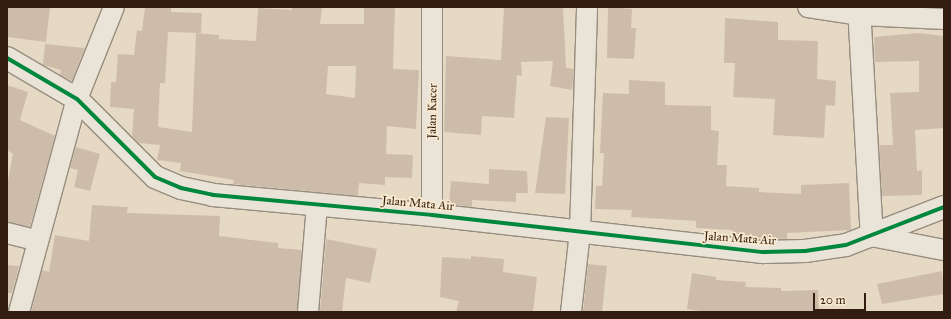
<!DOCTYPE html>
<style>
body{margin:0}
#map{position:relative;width:951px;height:319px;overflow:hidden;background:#e6d9c3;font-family:"IM FELL Great Primer",serif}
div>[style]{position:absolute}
.building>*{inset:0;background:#cdbcaa;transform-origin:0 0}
.roads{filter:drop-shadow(1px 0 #968d7f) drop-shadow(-1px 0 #968d7f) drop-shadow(0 1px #968d7f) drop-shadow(0 -1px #968d7f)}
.minor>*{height:20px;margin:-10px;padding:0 10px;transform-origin:10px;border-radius:10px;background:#eae3d8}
.tertiary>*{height:22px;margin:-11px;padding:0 11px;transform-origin:11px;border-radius:11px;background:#eae3d8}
.cycleway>*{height:4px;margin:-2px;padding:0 2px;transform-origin:2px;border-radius:2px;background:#00873e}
span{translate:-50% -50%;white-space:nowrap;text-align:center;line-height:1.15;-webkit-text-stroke:3.5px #f8e9cf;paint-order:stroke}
.street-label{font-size:12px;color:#331d10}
.frame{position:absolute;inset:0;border:8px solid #331d10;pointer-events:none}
.scale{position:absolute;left:813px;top:293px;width:53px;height:18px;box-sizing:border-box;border:2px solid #331d10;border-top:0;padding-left:5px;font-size:12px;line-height:14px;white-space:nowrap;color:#331d10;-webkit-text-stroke:3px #f8e9cf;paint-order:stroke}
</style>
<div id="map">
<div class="building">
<div style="clip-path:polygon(7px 7px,50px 7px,46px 42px,7px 37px)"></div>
<div style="clip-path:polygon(evenodd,145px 7px,171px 7px,171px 12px,202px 13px,201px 33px,168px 32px,165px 83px,160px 83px,158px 127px,192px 132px,196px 33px,219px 35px,219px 39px,256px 41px,258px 8px,292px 10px,292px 7px,322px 7px,320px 24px,364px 24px,364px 7px,395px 7px,393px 69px,419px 70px,416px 129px,387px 126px,386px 154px,413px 155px,412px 178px,385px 177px,385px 185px,359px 183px,358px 196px,233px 184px,234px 180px,180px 171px,181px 163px,157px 160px,160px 145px,139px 143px,132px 136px,134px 109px,110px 107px,111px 82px,116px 82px,118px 54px,134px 55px,137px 30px,142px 31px,145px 7px,328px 66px,356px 66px,355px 98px,326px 94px,328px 66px)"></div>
<div style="clip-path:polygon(504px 7px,563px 7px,566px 68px,574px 69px,572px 90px,550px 86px,553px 61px,521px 62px,522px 76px,517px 75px,514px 118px,482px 116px,481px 135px,444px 132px,446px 56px,501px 60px)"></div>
<div style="clip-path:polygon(608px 7px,632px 9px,631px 28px,636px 28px,634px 59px,607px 58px)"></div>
<div style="clip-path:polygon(725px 18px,778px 22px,778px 40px,818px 41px,817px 79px,836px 81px,835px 106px,826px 105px,824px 138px,773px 135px,775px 99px,733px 97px,735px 63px,724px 63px)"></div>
<div style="clip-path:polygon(918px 33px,944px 36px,944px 128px,915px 130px,917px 171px,922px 170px,922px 195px,882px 196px,879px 145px,893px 145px,890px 93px,919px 92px,919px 61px,875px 62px,874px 37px)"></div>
<div style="clip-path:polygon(45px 44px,85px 48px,72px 81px,60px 75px,61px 70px,43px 65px)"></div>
<div style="clip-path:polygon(629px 80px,665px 82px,665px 105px,711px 106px,711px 130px,719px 131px,717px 165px,727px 165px,726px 186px,759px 188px,759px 192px,801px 194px,801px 185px,849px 183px,851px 230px,787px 233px,787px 239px,732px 236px,732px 230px,696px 228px,696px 221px,631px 217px,632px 210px,595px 209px,596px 186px,602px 186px,604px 153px,600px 153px,603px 93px,629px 94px)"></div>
<div style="clip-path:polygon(7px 85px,28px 92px,20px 120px,55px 136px,30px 227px,7px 222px,7px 186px,13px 154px,7px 150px)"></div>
<div style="clip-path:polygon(546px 117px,569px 118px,565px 194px,535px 193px)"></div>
<div style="clip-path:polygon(76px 147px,100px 154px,90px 191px,74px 187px,78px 170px,70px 168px)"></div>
<div style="clip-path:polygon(489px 169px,527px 171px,528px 193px,516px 193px,516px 202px,472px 200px,472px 207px,449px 204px,451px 181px,489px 184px)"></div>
<div style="clip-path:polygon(92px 205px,128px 207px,127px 213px,220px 216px,219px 236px,278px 243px,278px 248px,302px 250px,297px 312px,31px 312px,42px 270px,49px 272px,55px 235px,89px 241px)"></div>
<div style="clip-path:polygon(326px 239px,377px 249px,370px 283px,346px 278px,342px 312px,320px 312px)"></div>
<div style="clip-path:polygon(471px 256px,504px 259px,503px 272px,537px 277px,533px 312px,456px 312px,459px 301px,440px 297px,442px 257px,471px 259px)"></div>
<div style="left:588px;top:264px;width:19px;height:48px;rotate:6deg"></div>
<div style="clip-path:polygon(7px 265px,19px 266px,12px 293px,7px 293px)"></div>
<div style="clip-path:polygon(942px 271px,944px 294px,882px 304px,877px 284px)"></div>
<div style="clip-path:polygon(692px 273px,716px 277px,716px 280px,746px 282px,745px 287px,781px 288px,781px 291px,818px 290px,819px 312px,706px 312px,687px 309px)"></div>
</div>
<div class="roads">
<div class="minor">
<div style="left:808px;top:7px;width:53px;rotate:8.7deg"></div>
<div style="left:860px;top:15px;width:84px;rotate:2.7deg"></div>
<div style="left:432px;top:215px;width:208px;rotate:-90deg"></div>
<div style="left:7px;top:233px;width:32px;rotate:14deg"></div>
<div style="left:872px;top:236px;width:73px;rotate:11deg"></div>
<div style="left:19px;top:312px;width:221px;rotate:-74.8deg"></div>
<div style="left:77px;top:99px;width:99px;rotate:-68.1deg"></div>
<div style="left:308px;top:312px;width:107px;rotate:-85.2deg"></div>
<div style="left:571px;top:312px;width:81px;rotate:-83.6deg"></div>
<div style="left:580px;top:232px;width:225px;rotate:-88.2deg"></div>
</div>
<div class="tertiary">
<div style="left:859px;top:7px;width:229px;rotate:86.8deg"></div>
<div style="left:7px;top:58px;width:81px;rotate:30.4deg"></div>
<div style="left:77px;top:99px;width:110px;rotate:45deg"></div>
<div style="left:155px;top:177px;width:28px;rotate:23deg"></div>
<div style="left:181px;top:188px;width:33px;rotate:12deg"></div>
<div style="left:213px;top:195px;width:220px;rotate:5.2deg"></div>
<div style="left:432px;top:215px;width:333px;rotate:6.4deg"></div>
<div style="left:763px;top:252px;width:42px;rotate:-1.4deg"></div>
<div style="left:805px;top:251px;width:41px;rotate:-8.3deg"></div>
<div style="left:846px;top:245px;width:105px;rotate:-21.2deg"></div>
</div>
</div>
<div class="cycleway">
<div style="left:7px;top:58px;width:81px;rotate:30.4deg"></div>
<div style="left:77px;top:99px;width:110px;rotate:45deg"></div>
<div style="left:155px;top:177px;width:28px;rotate:23deg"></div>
<div style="left:181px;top:188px;width:33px;rotate:12deg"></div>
<div style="left:213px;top:195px;width:220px;rotate:5.2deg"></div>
<div style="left:432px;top:215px;width:333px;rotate:6.4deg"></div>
<div style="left:763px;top:252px;width:42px;rotate:-1.4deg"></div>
<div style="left:805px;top:251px;width:41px;rotate:-8.3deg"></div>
<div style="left:846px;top:245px;width:105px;rotate:-21.2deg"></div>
</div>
<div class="street-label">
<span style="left:433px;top:111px;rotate:-89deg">Jalan Kacer</span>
<span style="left:418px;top:204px;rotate:5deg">Jalan Mata Air</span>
<span style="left:740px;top:239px;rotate:4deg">Jalan Mata Air</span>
</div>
<div class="frame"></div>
<div class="scale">20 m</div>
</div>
